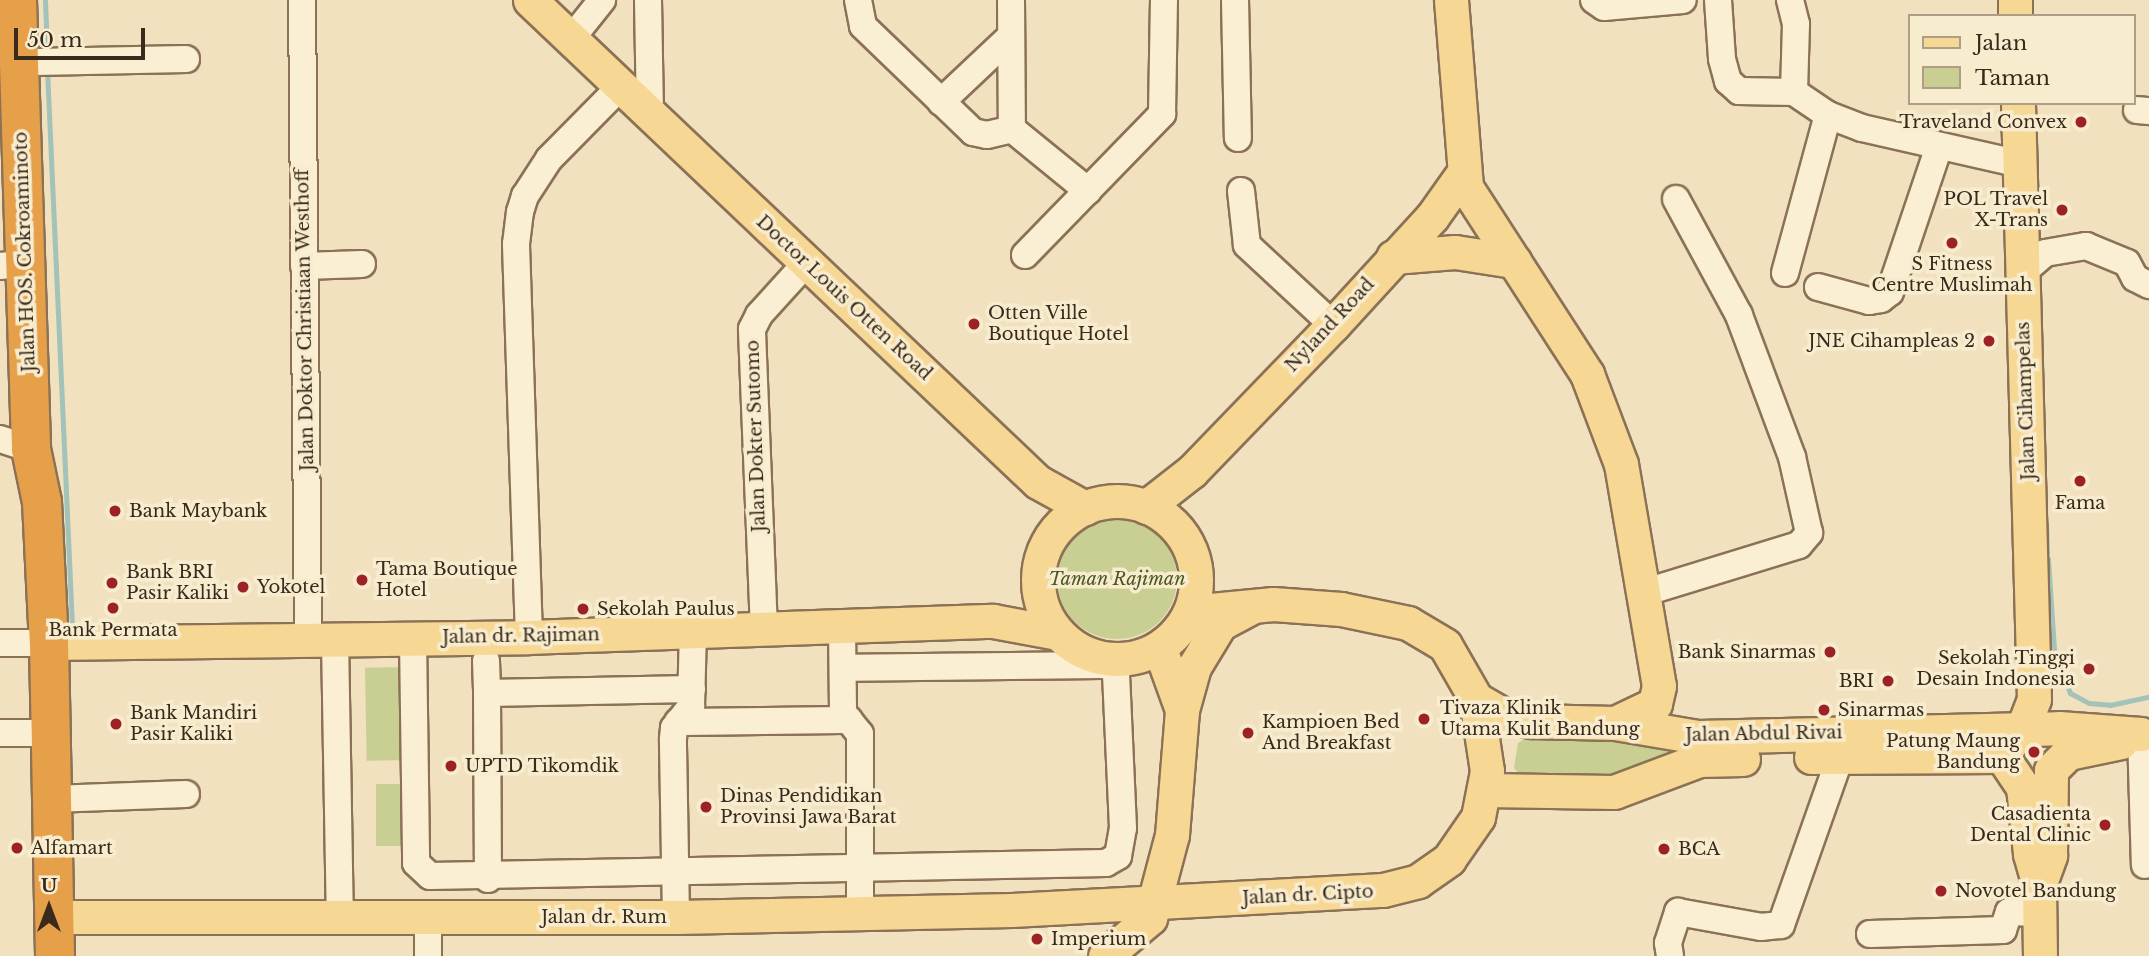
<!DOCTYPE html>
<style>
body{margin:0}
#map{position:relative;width:2149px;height:956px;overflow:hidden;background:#f1e1bf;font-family:"Libre Baskerville",serif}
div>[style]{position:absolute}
.green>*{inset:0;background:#c9cf93;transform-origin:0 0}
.round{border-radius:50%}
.stream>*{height:5px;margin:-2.5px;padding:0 2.5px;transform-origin:2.5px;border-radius:2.5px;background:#a3c2b9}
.roads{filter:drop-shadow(2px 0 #8b7256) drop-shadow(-2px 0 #8b7256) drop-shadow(0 2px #8b7256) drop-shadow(0 -2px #8b7256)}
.minor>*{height:26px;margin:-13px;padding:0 13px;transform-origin:13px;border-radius:13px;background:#fbefd3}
.major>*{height:33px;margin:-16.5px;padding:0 16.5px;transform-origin:16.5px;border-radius:16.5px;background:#f7d794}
.major>.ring{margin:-16.5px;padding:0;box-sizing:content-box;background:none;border:33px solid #f7d794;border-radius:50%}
.highway>*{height:38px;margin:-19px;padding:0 19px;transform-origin:19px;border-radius:19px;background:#e6a04a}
.dots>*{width:19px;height:19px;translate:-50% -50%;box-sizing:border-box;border:4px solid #f8eccf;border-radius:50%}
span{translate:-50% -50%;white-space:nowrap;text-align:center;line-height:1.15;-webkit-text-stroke:7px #f8eccf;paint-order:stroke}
.poi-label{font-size:18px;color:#392a1c}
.right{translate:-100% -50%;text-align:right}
.left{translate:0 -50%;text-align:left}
.street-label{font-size:18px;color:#392a1c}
.park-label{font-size:18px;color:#4a5721;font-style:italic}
.legend{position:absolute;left:1908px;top:14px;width:228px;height:91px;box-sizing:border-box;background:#f8eccf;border:2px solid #ac9e87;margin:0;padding:9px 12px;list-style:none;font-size:21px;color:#392a1c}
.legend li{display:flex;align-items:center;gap:14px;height:35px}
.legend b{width:35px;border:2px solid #ac9e87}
.north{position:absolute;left:14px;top:872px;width:70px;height:70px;-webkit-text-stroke:5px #f8eccf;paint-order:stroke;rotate:0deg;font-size:19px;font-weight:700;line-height:28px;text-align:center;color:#392a1c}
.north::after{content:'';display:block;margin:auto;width:24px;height:32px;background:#392a1c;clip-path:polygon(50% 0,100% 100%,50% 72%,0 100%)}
.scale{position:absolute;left:14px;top:28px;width:131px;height:32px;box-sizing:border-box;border:4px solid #392a1c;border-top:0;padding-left:9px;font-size:21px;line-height:24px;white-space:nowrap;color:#392a1c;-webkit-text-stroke:5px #f8eccf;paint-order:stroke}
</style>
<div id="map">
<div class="green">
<div class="round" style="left:1057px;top:519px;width:120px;height:120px"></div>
<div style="left:408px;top:667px;width:93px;height:43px;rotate:89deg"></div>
<div style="clip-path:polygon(1605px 732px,1696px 751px,1618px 779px,1519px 774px,1514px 768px,1518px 743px,1533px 734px)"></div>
<div style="left:376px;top:784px;width:30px;height:62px"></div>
</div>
<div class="stream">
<div style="left:45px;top:0;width:53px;rotate:87.8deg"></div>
<div style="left:47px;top:69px;width:557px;rotate:87.43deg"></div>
<div style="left:2046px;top:523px;width:29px;rotate:88deg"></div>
<div style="left:2048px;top:559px;width:91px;rotate:86.2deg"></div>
<div style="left:2054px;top:650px;width:46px;rotate:69.6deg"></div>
<div style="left:2070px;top:693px;width:21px;rotate:28deg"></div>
<div style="left:2089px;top:703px;width:21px;rotate:5deg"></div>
<div style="left:2110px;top:705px;width:40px;rotate:-12deg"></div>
</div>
<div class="roads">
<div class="minor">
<div style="left:302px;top:0;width:640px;rotate:89.46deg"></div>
<div style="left:648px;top:0;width:116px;rotate:89deg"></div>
<div style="left:858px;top:0;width:26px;rotate:79deg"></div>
<div style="left:863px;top:26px;width:153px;rotate:43.9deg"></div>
<div style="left:973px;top:132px;width:14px;rotate:12deg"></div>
<div style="left:987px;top:135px;width:26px;rotate:-13deg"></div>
<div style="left:1012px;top:129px;width:98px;rotate:39.2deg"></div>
<div style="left:1011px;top:0;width:129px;rotate:89.6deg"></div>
<div style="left:1235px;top:0;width:138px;rotate:88.8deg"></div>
<div style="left:1594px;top:0;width:12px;rotate:35deg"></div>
<div style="left:1604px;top:7px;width:79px;rotate:-5.1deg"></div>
<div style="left:1718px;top:0;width:59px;rotate:86.1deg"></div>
<div style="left:1722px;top:59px;width:23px;rotate:75deg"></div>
<div style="left:1728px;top:81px;width:15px;rotate:42deg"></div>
<div style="left:1739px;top:91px;width:55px;rotate:1deg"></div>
<div style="left:1794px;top:92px;width:41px;rotate:34.1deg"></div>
<div style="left:1828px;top:115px;width:36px;rotate:21deg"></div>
<div style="left:1862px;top:128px;width:162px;rotate:12.8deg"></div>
<div style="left:1790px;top:0;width:25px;rotate:76deg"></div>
<div style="left:1796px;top:24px;width:68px;rotate:91.7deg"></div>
<div style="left:571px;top:39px;width:50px;rotate:-51.5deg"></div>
<div style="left:36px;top:62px;width:150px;rotate:-1.1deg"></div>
<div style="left:941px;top:102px;width:96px;rotate:-43.3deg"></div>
<div style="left:2137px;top:110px;width:12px;rotate:5deg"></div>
<div style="left:1241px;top:191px;width:54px;rotate:83.7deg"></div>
<div style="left:1247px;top:245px;width:117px;rotate:42.9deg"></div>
<div style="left:1025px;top:255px;width:197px;rotate:-45.8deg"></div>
<div style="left:1162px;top:114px;width:114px;rotate:-89deg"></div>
<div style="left:0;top:266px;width:25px;rotate:-5deg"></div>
<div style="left:304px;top:266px;width:58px;rotate:-2deg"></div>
<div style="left:1785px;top:273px;width:164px;rotate:-74.8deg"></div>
<div style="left:2022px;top:273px;width:30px;rotate:-41deg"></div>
<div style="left:2045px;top:253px;width:42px;rotate:-9.7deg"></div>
<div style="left:2086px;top:246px;width:44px;rotate:22.5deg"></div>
<div style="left:2127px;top:263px;width:17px;rotate:62deg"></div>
<div style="left:2135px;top:278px;width:16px;rotate:27deg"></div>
<div style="left:1818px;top:287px;width:53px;rotate:15.4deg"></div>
<div style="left:1869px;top:301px;width:12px;rotate:-9deg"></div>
<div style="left:1881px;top:299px;width:11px;rotate:-38deg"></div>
<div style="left:1890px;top:292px;width:154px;rotate:-71.4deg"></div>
<div style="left:0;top:439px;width:33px;rotate:18deg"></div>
<div style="left:1646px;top:592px;width:160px;rotate:-17.1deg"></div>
<div style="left:1799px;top:545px;width:16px;rotate:-50deg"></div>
<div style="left:1809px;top:533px;width:78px;rotate:-102.6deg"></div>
<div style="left:1792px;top:457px;width:152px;rotate:-110.5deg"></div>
<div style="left:1739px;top:315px;width:132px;rotate:-118.5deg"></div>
<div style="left:842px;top:628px;width:85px;rotate:89.3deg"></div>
<div style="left:843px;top:713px;width:27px;rotate:51deg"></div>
<div style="left:860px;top:734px;width:179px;rotate:90deg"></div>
<div style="left:764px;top:630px;width:301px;rotate:-92.3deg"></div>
<div style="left:752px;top:329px;width:16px;rotate:-63deg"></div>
<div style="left:759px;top:315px;width:72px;rotate:-47.8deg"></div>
<div style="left:529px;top:637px;width:393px;rotate:-91.9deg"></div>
<div style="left:516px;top:244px;width:32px;rotate:-83deg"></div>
<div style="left:520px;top:212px;width:17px;rotate:-73deg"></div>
<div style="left:525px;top:196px;width:44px;rotate:-57deg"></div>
<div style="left:549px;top:159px;width:101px;rotate:-45.4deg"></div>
<div style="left:335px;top:639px;width:279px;rotate:89deg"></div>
<div style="left:413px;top:639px;width:224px;rotate:89.2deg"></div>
<div style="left:416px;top:863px;width:19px;rotate:43deg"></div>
<div style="left:430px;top:876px;width:676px;rotate:-1.1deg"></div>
<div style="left:1106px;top:863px;width:14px;rotate:-30deg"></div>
<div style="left:1118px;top:856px;width:28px;rotate:-80deg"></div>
<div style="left:1123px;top:828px;width:154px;rotate:-92.6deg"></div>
<div style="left:1116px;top:674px;width:11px;rotate:-124deg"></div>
<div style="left:1110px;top:665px;width:267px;rotate:179.4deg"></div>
<div style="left:0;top:643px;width:49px"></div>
<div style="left:486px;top:661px;width:32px;rotate:88deg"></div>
<div style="left:487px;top:693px;width:205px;rotate:-1.1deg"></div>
<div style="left:487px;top:693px;width:186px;rotate:89.7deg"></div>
<div style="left:678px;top:722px;width:171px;rotate:-0.7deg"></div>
<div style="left:0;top:733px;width:51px"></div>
<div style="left:2141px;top:734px;width:131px;rotate:88.3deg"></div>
<div style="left:52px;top:799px;width:134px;rotate:-2.1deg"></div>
<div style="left:676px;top:917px;width:178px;rotate:-91deg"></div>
<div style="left:673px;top:739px;width:11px;rotate:-85deg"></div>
<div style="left:674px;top:728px;width:28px;rotate:-52deg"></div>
<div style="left:691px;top:706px;width:74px;rotate:-88.5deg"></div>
<div style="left:428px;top:918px;width:38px;rotate:90deg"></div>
<div style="left:1870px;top:934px;width:133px;rotate:-1.7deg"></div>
<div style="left:2003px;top:930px;width:19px;rotate:-72deg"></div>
<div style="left:2009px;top:912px;width:31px;rotate:2deg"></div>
<div style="left:1670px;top:956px;width:13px;rotate:-99deg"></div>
<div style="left:1668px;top:943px;width:33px;rotate:-72deg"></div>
<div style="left:1678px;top:912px;width:84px;rotate:10.2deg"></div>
<div style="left:1761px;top:927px;width:20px;rotate:-6deg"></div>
<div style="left:1781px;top:925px;width:178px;rotate:-70.6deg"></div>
</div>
<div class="major">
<div style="left:530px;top:0;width:700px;rotate:43.5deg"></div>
<div style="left:1038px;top:482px;width:54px;rotate:29deg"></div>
<div style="left:1451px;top:0;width:188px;rotate:85.4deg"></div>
<div style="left:1466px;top:187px;width:223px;rotate:57.1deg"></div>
<div style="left:1587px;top:374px;width:96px;rotate:69.3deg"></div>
<div style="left:1621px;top:464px;width:225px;rotate:80.3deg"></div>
<div style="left:1659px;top:686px;width:18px;rotate:103deg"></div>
<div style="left:1655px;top:704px;width:44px;rotate:154.6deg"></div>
<div style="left:2015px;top:0;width:16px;rotate:90deg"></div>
<div style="left:1393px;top:257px;width:62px;rotate:-4.6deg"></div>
<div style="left:1455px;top:252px;width:60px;rotate:8.7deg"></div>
<div class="ring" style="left:1038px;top:501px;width:125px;height:125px"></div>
<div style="left:1146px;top:507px;width:58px;rotate:-38deg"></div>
<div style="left:1192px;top:471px;width:203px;rotate:-46deg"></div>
<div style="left:1333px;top:325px;width:147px;rotate:-47.5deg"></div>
<div style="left:1432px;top:217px;width:52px;rotate:-54.5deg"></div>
<div style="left:49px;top:643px;width:480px;rotate:-0.7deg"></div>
<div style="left:529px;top:637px;width:464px;rotate:-2deg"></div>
<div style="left:993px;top:621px;width:66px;rotate:10.5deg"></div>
<div style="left:1476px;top:699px;width:30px;rotate:30deg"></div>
<div style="left:1502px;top:714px;width:30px;rotate:14deg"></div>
<div style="left:1531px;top:721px;width:84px;rotate:1.4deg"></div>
<div style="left:1615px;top:723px;width:84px;rotate:9.6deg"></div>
<div style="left:1698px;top:737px;width:361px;rotate:-1.4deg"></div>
<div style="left:2059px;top:728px;width:82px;rotate:4.2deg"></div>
<div style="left:1182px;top:710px;width:45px;rotate:-74.4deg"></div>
<div style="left:1194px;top:667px;width:50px;rotate:-58.8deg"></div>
<div style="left:1220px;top:624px;width:34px;rotate:-28deg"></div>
<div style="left:2002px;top:756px;width:43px;rotate:-56.3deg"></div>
<div style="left:2026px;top:720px;width:22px;rotate:-69deg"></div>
<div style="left:2034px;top:699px;width:596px;rotate:-91.54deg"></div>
<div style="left:2002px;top:756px;width:37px;rotate:56deg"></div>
<div style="left:2023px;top:787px;width:67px;rotate:84deg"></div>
<div style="left:2030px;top:854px;width:33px;rotate:74deg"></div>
<div style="left:2039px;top:886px;width:70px;rotate:89.2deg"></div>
<div style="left:1811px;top:757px;width:191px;rotate:-0.3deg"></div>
<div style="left:1485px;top:790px;width:129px;rotate:0.9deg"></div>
<div style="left:1614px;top:792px;width:91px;rotate:-20.6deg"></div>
<div style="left:1699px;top:760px;width:44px;rotate:-1.3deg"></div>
<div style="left:2039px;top:886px;width:33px;rotate:-70deg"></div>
<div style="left:2050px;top:855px;width:85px;rotate:-89.3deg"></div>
<div style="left:2051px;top:770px;width:24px;rotate:-45deg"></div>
<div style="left:2068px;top:753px;width:54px;rotate:-11.7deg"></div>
<div style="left:54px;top:917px;width:622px"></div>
<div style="left:676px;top:917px;width:336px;rotate:-1.2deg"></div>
<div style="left:1012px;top:910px;width:372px;rotate:-3.1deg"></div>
<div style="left:1383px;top:890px;width:36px;rotate:-14deg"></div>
<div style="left:1418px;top:881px;width:38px;rotate:-35deg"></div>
<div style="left:1449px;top:859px;width:51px;rotate:-55.4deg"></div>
<div style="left:1478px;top:817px;width:47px;rotate:-78.9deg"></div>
<div style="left:1487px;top:771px;width:73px;rotate:-98.7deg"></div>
<div style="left:1476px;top:699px;width:62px;rotate:-119.9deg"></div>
<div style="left:1445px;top:645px;width:43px;rotate:-149.3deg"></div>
<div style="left:1408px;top:623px;width:68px;rotate:-168.2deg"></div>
<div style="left:1341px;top:609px;width:68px;rotate:-175.8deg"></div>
<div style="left:1273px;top:604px;width:83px;rotate:174.5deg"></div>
<div style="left:1105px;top:956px;width:59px;rotate:-40.2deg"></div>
<div style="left:1150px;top:918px;width:86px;rotate:-75.2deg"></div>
<div style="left:1172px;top:835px;width:125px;rotate:-85.4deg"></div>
<div style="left:1182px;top:710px;width:65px;rotate:-109.8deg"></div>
</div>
<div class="highway">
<div style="left:17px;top:0;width:449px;rotate:88.2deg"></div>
<div style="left:31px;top:449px;width:54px;rotate:78.3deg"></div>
<div style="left:42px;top:502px;width:141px;rotate:87.2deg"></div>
<div style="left:49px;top:643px;width:313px;rotate:88.9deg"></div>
</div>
</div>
<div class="dots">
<div style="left:2081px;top:122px;background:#9d2225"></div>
<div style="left:2062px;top:210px;background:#9d2225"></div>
<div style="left:1952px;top:243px;background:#9d2225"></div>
<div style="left:974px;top:324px;background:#9d2225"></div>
<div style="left:1989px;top:341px;background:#9d2225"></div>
<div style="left:2080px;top:481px;background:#9d2225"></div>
<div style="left:115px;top:511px;background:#9d2225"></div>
<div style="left:362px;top:580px;background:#9d2225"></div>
<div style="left:112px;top:583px;background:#9d2225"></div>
<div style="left:243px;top:587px;background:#9d2225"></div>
<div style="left:113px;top:608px;background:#9d2225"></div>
<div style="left:583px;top:609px;background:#9d2225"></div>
<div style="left:1830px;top:652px;background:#9d2225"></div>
<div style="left:2089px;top:669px;background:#9d2225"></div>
<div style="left:1888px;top:681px;background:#9d2225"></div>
<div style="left:1824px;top:710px;background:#9d2225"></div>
<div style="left:1424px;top:719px;background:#9d2225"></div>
<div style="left:116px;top:724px;background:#9d2225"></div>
<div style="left:1248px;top:733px;background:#9d2225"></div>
<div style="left:2034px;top:752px;background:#9d2225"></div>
<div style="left:451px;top:766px;background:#9d2225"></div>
<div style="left:706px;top:807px;background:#9d2225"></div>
<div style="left:2105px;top:825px;background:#9d2225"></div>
<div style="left:17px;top:848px;background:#9d2225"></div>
<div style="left:1664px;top:849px;background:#9d2225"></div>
<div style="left:1941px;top:891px;background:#9d2225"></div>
<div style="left:1037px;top:939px;background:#9d2225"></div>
</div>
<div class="poi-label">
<span class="right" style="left:2067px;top:122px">Traveland Convex</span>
<span class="right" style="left:2048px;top:210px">POL Travel<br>X-Trans</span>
<span style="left:1952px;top:275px">S Fitness<br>Centre Muslimah</span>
<span class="left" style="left:988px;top:324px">Otten Ville<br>Boutique Hotel</span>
<span class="right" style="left:1975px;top:341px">JNE Cihampleas 2</span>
<span style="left:2080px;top:503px">Fama</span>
<span class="left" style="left:129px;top:511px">Bank Maybank</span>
<span class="left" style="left:376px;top:580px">Tama Boutique<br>Hotel</span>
<span class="left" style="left:126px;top:583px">Bank BRI<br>Pasir Kaliki</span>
<span class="left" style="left:257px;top:587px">Yokotel</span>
<span class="left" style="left:597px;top:609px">Sekolah Paulus</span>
<span style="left:113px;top:630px">Bank Permata</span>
<span class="right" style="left:1816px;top:652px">Bank Sinarmas</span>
<span class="right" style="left:2075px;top:669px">Sekolah Tinggi<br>Desain Indonesia</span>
<span class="right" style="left:1874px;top:681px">BRI</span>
<span class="left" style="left:1440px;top:719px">Tivaza Klinik<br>Utama Kulit Bandung</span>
<span class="left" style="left:1838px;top:710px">Sinarmas</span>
<span class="left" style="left:130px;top:724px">Bank Mandiri<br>Pasir Kaliki</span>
<span class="left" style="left:1262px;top:733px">Kampioen Bed<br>And Breakfast</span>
<span class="right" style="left:2020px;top:752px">Patung Maung<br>Bandung</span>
<span class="left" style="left:465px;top:766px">UPTD Tikomdik</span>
<span class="left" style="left:720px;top:807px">Dinas Pendidikan<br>Provinsi Jawa Barat</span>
<span class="right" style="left:2091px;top:825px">Casadienta<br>Dental Clinic</span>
<span class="left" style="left:31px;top:848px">Alfamart</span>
<span class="left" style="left:1678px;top:849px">BCA</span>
<span class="left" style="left:1955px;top:891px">Novotel Bandung</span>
<span class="left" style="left:1051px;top:939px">Imperium</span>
</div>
<div class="street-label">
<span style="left:25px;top:252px;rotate:-92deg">Jalan HOS. Cokroaminoto</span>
<span style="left:844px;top:298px;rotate:43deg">Doctor Louis Otten Road</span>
<span style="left:305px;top:320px;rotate:-91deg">Jalan Doktor Christiaan Westhoff</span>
<span style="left:1330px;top:325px;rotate:-47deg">Nyland Road</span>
<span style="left:2026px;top:401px;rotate:-92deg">Jalan Cihampelas</span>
<span style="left:756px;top:436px;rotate:-92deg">Jalan Dokter Sutomo</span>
<span style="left:521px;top:636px;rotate:-1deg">Jalan dr. Rajiman</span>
<span style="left:1764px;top:734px;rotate:-1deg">Jalan Abdul Rivai</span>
<span style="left:1308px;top:895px;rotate:-3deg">Jalan dr. Cipto</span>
<span style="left:604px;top:917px">Jalan dr. Rum</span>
</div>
<div class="park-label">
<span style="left:1117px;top:579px">Taman Rajiman</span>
</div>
<ul class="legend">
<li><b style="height:9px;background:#f7d794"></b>Jalan</li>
<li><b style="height:19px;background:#c9cf93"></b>Taman</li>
</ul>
<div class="north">U</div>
<div class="scale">50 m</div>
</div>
